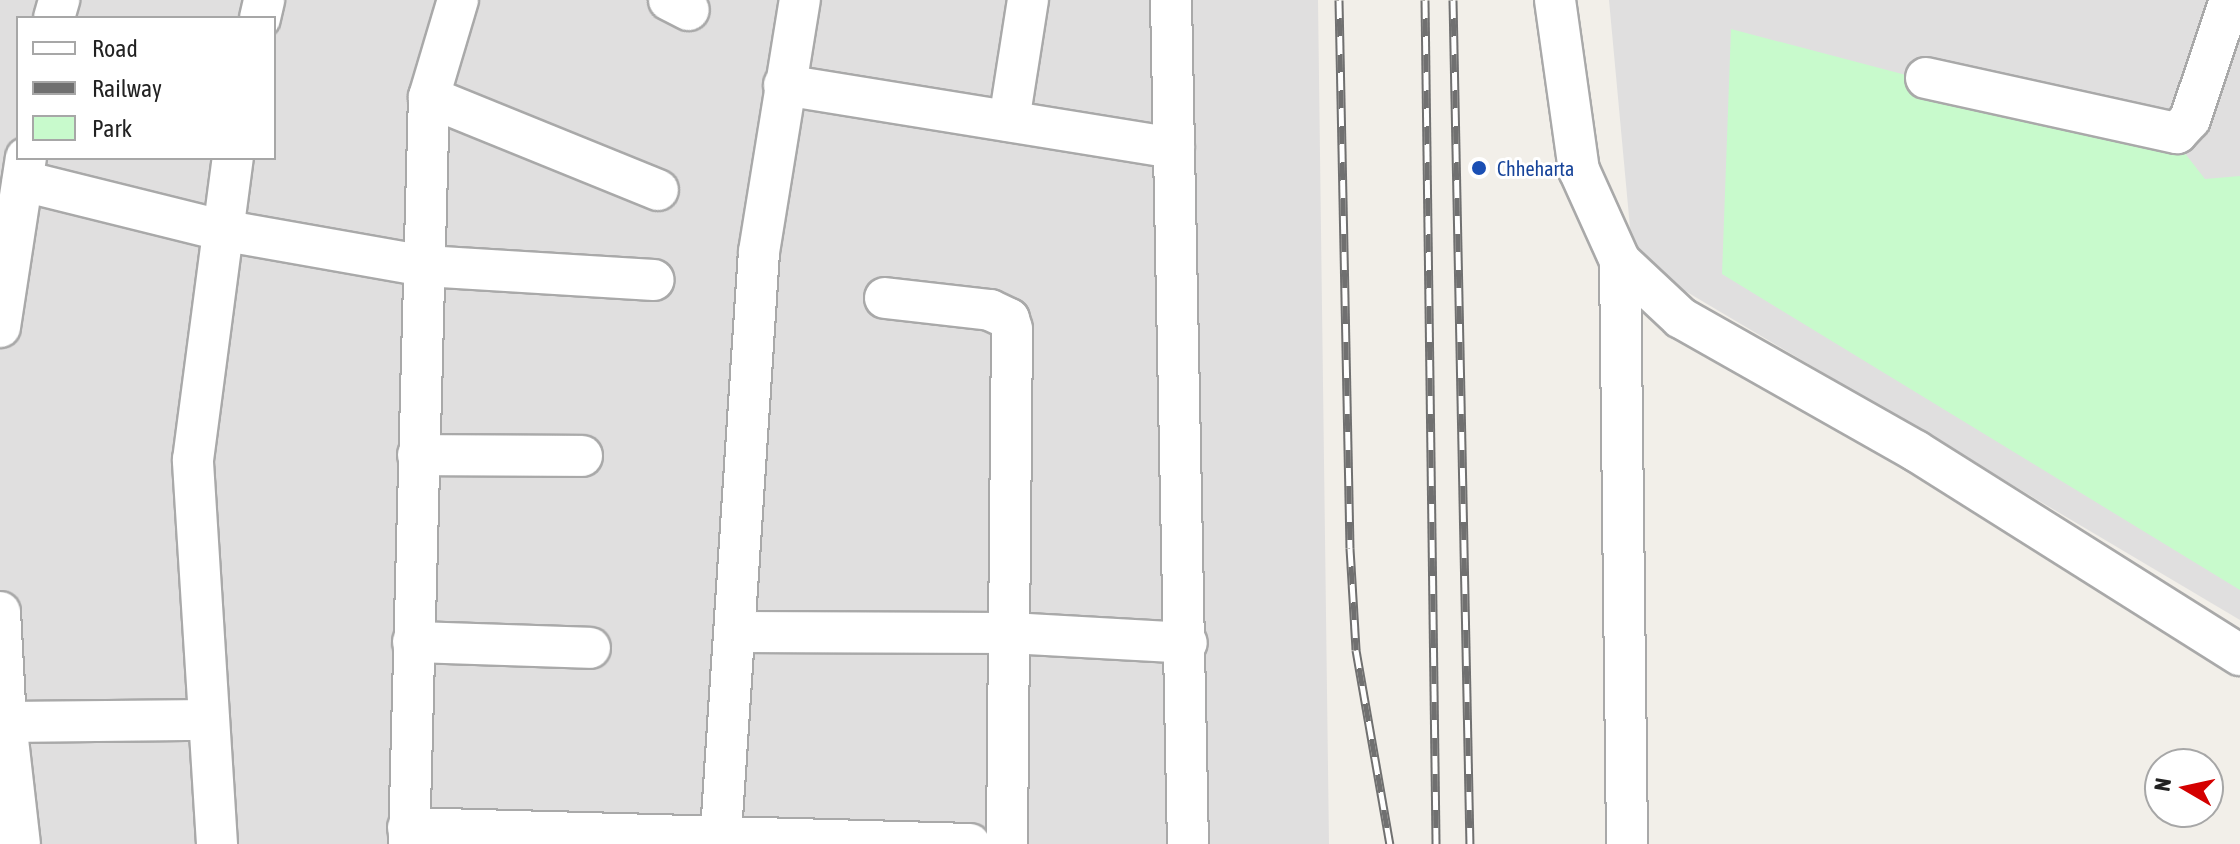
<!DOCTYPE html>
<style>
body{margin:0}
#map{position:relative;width:2240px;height:844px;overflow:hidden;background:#f2efe9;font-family:"Asap Condensed",sans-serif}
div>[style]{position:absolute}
.residential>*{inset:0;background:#e0dfdf}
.park>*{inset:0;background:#c8facc}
.roads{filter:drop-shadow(2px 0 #a9a9a9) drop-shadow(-2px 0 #a9a9a9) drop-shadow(0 2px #a9a9a9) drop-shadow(0 -2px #a9a9a9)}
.minor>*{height:40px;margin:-20px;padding:0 20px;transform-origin:20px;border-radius:20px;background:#fff}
.rail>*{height:9px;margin-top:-4.5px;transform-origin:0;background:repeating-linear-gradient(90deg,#fff 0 18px,#707070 0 36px);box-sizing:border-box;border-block:2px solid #707070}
.dots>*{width:22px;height:22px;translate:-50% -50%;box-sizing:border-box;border:4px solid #fff;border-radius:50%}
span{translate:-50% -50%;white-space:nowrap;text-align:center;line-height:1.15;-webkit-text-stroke:6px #fff;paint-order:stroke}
.transit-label{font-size:20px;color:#164399}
.left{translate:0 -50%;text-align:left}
.legend{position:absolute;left:16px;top:16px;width:260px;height:144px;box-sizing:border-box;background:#fff;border:2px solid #a7a7a7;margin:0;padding:10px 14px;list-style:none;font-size:24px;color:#222}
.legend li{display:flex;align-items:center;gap:16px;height:40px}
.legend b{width:40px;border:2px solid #a7a7a7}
.north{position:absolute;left:2144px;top:748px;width:80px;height:80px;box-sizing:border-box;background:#fff;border:2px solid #a7a7a7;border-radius:50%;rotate:279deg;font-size:22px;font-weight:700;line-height:32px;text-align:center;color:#222}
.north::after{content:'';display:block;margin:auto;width:28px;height:36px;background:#d40000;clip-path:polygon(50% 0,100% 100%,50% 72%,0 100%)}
</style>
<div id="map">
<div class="residential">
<div style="clip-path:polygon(evenodd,0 0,1318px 0,1329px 844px,0 844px,0 0,18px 18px,274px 18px,274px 158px,18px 158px,18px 18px)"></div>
<div style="clip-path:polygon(1609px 0,2240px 0,2240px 620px,1633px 260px)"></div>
</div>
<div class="park">
<div style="clip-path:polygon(1731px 29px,2180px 147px,2205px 179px,2240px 176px,2240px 590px,1722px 274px)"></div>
</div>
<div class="roads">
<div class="minor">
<div style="left:669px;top:0;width:22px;rotate:27deg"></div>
<div style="left:1171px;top:0;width:844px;rotate:88.85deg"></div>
<div style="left:1555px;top:0;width:172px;rotate:82deg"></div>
<div style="left:1579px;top:170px;width:100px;rotate:65.7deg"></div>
<div style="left:1620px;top:261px;width:83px;rotate:43.1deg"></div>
<div style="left:1681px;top:318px;width:270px;rotate:29.5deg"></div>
<div style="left:1916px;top:451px;width:383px;rotate:32.2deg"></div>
<div style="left:54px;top:18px;width:19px;rotate:-74deg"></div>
<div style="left:260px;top:18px;width:18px;rotate:-77deg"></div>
<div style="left:1926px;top:78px;width:257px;rotate:12.4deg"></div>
<div style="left:2177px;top:133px;width:19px;rotate:-47deg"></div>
<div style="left:2190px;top:119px;width:126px;rotate:-71.4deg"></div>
<div style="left:784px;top:85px;width:395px;rotate:9.2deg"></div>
<div style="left:429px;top:97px;width:247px;rotate:22.1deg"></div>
<div style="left:1009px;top:121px;width:122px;rotate:-81.1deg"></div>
<div style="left:23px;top:181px;width:204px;rotate:13.9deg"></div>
<div style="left:221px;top:230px;width:207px;rotate:10deg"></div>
<div style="left:425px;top:266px;width:229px;rotate:3.5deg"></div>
<div style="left:1620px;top:261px;width:583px;rotate:89.31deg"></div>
<div style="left:885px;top:298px;width:106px;rotate:6.5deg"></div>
<div style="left:990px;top:310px;width:21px;rotate:25deg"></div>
<div style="left:1009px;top:319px;width:10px;rotate:73deg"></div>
<div style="left:1012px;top:329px;width:515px;rotate:90.56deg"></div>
<div style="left:0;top:327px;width:171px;rotate:-81.3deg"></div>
<div style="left:418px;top:455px;width:164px;rotate:0.3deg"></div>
<div style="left:0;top:612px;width:110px;rotate:86.9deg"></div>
<div style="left:6px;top:722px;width:203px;rotate:-0.6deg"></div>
<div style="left:735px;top:632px;width:275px;rotate:0.2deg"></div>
<div style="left:1010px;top:633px;width:177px;rotate:3.2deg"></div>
<div style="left:413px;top:642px;width:177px;rotate:1.9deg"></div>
<div style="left:0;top:722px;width:6px"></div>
<div style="left:6px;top:722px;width:123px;rotate:83.5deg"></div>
<div style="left:408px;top:828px;width:562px;rotate:1.63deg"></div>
<div style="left:721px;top:833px;width:582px;rotate:-86.26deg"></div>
<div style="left:759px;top:252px;width:255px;rotate:-80.8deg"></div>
<div style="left:217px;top:844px;width:385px;rotate:-93.6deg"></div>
<div style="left:193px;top:460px;width:305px;rotate:-82.5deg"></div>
<div style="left:409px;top:844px;width:747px;rotate:-88.47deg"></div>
<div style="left:429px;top:97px;width:101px;rotate:-73.4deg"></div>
</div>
</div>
<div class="rail">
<div style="left:1339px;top:0;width:548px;rotate:88.85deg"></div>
<div style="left:1350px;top:548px;width:102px;rotate:86.6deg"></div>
<div style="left:1356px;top:650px;width:197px;rotate:80.1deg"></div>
<div style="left:1425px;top:0;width:844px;rotate:89.25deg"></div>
<div style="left:1453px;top:0;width:844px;rotate:88.85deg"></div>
</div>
<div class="dots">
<div style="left:1479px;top:168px;background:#1a4fb4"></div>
</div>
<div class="transit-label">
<span class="left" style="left:1497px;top:168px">Chheharta</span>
</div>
<ul class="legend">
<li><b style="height:10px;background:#fff"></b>Road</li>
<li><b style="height:10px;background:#707070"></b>Railway</li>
<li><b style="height:22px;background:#c8facc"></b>Park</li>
</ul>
<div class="north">N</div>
</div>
